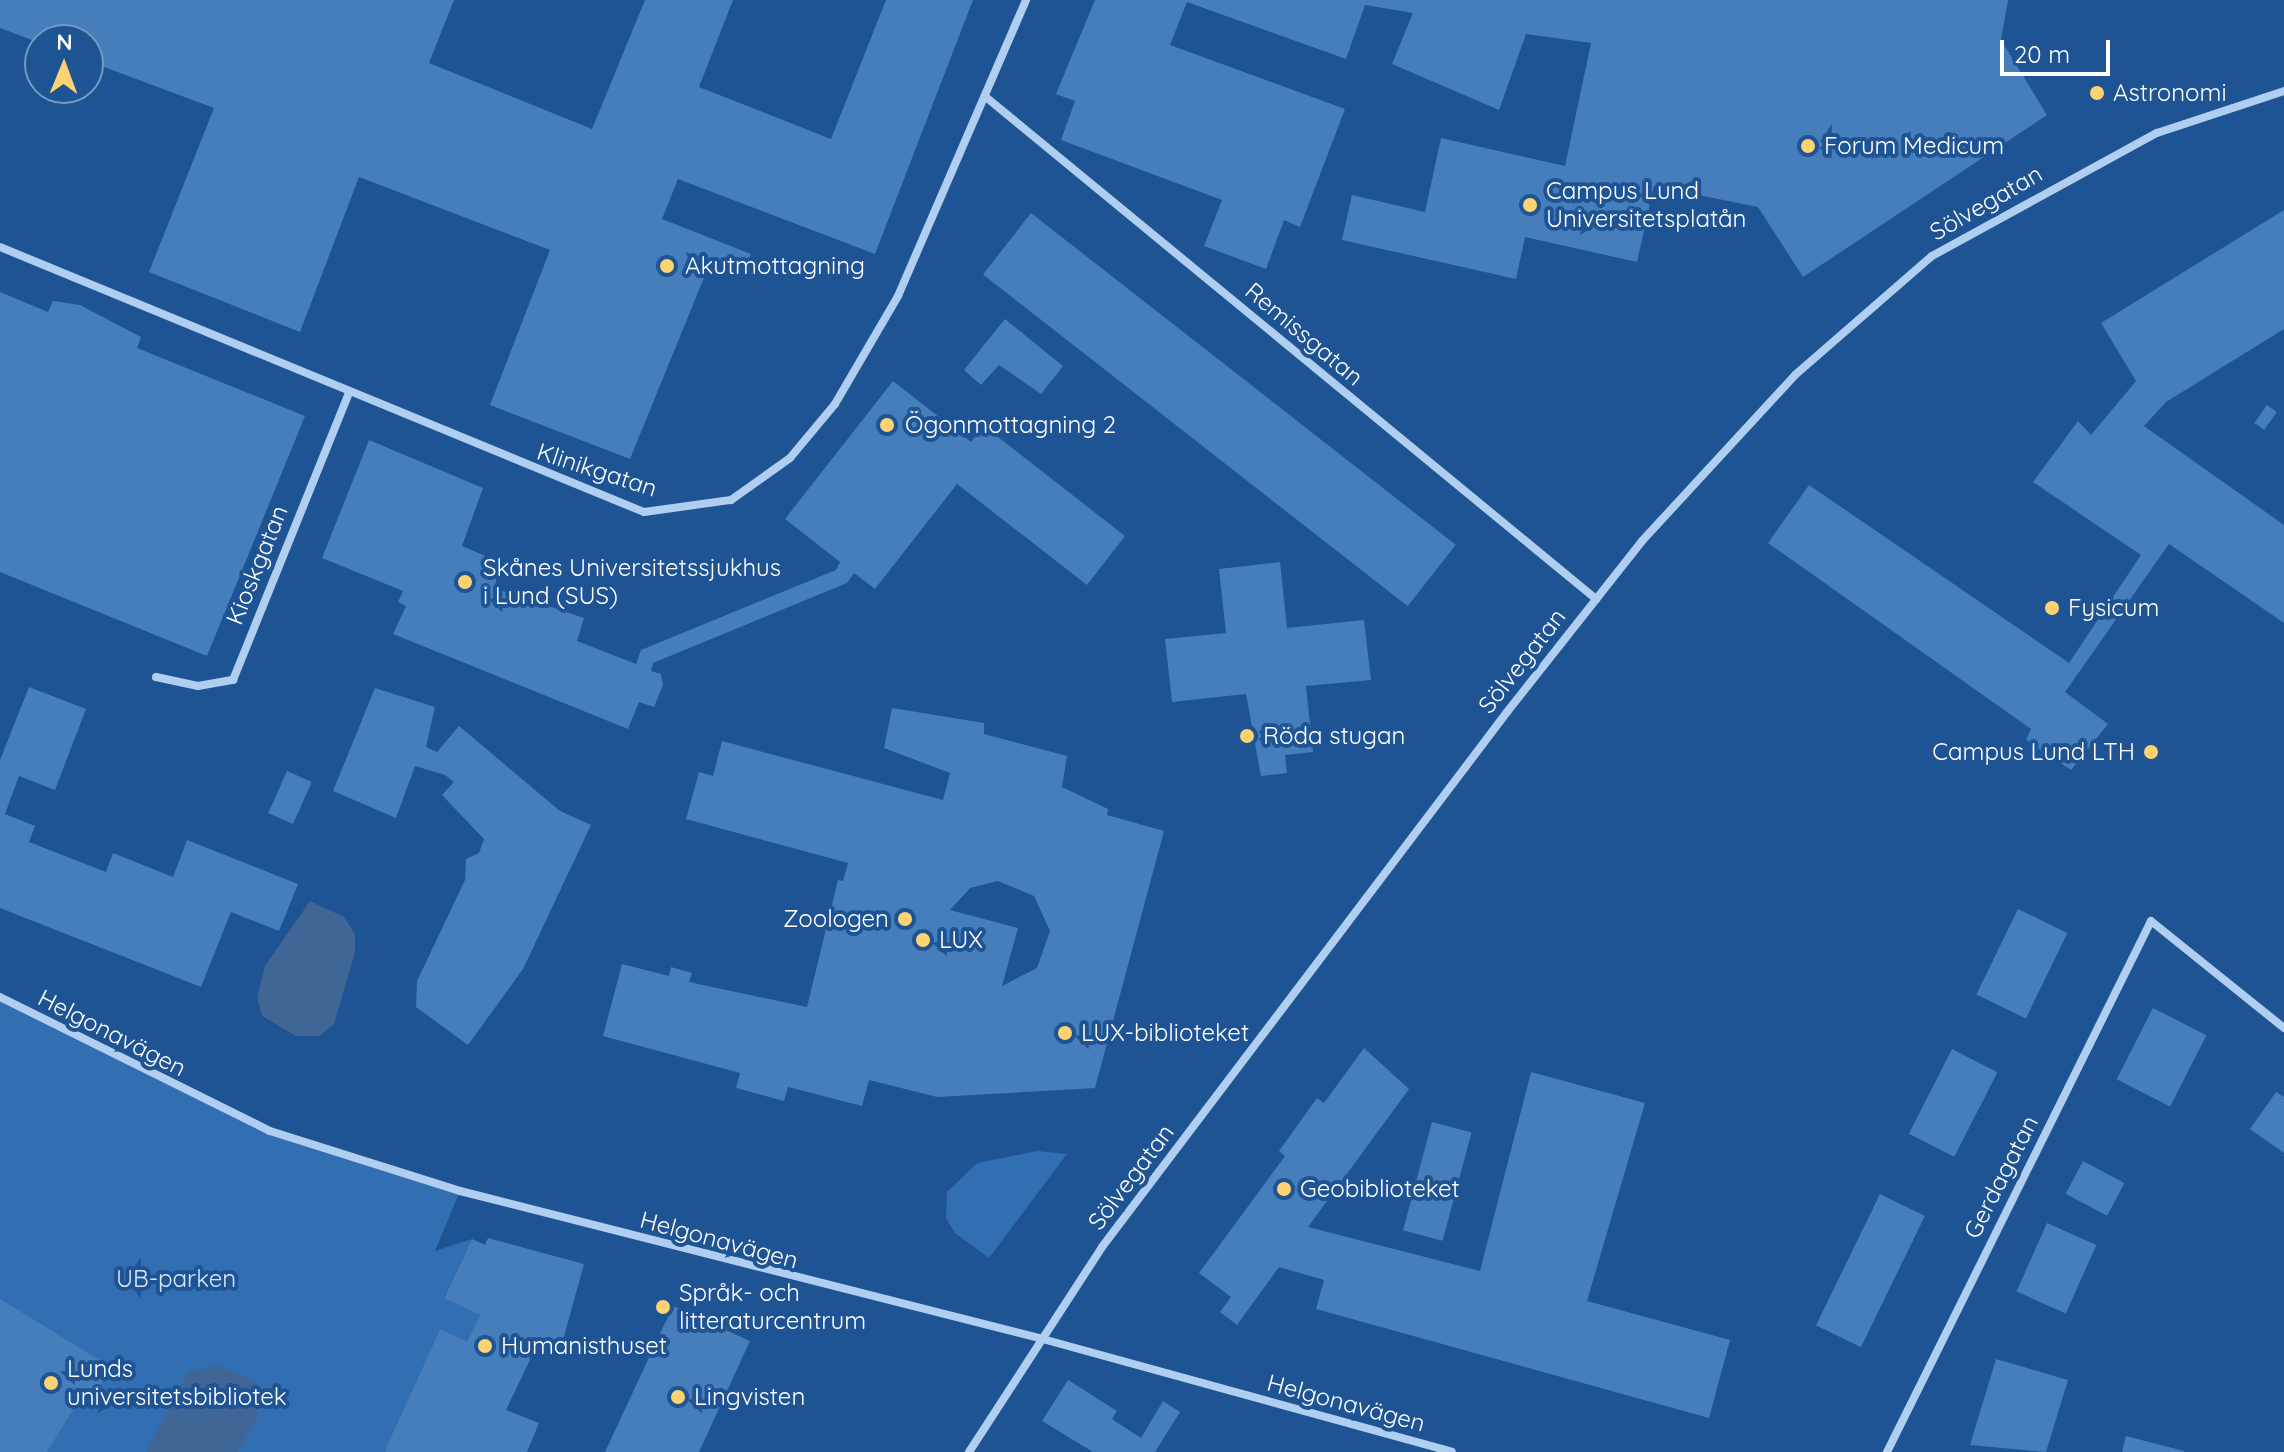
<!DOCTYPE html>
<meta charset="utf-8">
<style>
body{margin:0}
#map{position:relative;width:2284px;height:1452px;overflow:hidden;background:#1e5394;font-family:Quicksand,sans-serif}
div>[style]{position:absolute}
.green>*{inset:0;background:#326eb2}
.water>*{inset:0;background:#406695}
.building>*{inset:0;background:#467dbb;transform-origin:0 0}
.minor>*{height:8px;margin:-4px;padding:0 4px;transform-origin:4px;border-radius:4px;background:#b0ceef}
.dots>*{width:22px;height:22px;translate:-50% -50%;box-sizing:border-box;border:4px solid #1e5394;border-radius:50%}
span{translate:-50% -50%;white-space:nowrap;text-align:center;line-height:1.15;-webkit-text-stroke:8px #1e5394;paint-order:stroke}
.poi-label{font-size:24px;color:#fff}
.left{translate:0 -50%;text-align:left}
.right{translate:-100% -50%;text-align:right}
.street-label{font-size:24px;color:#fff}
.park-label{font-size:24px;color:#d7e7fa}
.north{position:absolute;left:24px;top:24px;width:80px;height:80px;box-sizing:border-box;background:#1e5394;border:2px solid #7898bf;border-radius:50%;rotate:1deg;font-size:22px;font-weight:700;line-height:32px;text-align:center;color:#fff}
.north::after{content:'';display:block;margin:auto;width:28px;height:36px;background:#fdd270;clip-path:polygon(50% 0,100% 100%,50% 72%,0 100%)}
.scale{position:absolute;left:2000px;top:40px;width:110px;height:36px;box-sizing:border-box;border:4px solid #fff;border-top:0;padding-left:10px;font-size:24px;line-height:28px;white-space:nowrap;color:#fff;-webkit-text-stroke:6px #1e5394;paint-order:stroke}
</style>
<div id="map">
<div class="green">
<div style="clip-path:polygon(0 997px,270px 1131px,460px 1191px,435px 1251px,472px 1239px,444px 1297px,480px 1315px,467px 1341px,440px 1329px,384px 1452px,0 1452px)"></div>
<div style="clip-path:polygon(1037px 1151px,1067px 1154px,989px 1258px,955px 1233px,946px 1218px,947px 1192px,977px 1163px)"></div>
</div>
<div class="water">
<div style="clip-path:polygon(310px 901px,344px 917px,355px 934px,355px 952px,334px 1024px,320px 1036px,296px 1036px,262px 1016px,257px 997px,265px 966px)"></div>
<div style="clip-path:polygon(217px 1365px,258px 1384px,257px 1419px,237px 1452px,146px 1452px,188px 1372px)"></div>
</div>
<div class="building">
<div style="clip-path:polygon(0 0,454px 0,429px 63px,592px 129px,645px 0,733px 0,699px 87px,831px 139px,886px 0,973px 0,875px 254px,678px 179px,662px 219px,751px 254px,742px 277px,710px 263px,630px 459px,490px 405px,550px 250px,359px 177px,300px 332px,149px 272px,214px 108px,88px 61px,88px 40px,40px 43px,0 28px)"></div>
<div style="clip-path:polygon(1095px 0,2008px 0,2001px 40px,2047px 115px,1803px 277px,1758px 207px,1654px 186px,1637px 262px,1525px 237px,1516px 279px,1342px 240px,1352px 195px,1425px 212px,1441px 138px,1565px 166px,1591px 43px,1526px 34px,1499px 110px,1392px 64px,1413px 13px,1365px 5px,1346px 59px,1187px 2px,1170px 45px,1345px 109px,1300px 227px,1284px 220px,1266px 269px,1204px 246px,1222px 200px,1061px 140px,1075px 101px,1056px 94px)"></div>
<div style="clip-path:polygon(2284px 210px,2284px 329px,2166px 402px,2144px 426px,2284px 525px,2284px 623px,2169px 544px,2065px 692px,2108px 724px,2071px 770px,2026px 740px,2031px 729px,1768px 543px,1809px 485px,2069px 663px,2141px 555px,2033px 482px,2078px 421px,2091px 435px,2136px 381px,2101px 323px)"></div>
<div style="left:1031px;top:213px;width:539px;height:78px;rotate:38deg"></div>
<div style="clip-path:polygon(0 292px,48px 312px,53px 301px,80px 305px,141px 337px,137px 348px,305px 416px,207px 656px,0 572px)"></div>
<div style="clip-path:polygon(1005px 319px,1063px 366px,1041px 394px,999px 365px,981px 385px,964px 370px)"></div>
<div style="clip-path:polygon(893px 381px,971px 442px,984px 426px,1125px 536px,1087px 585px,957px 484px,875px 589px,854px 573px,847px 583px,653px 663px,651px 671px,661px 674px,663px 685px,654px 707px,639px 702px,628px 729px,393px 634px,406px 606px,398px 602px,403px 591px,322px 558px,369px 440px,483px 488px,462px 546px,502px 563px,494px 588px,584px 618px,577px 641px,636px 664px,641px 650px,836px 570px,840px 562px,785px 519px)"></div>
<div style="left:2267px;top:405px;width:12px;height:22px;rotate:35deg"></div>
<div style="clip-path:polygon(1280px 562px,1287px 628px,1364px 620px,1371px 680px,1306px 686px,1313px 752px,1285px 755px,1287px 773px,1261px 776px,1246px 694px,1172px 702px,1165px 639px,1226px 633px,1219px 569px)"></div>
<div style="clip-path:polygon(29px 687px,86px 709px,55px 790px,19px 776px,5px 814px,35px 826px,29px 842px,106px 872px,113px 853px,173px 877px,187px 840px,298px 884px,279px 931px,231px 912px,201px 987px,0 908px,0 760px)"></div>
<div style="clip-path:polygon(375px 688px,435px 707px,426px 747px,437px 752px,459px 726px,560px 811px,591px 825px,523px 969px,468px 1045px,416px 1007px,417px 981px,465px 880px,466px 859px,479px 853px,484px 839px,442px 795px,454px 782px,445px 775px,415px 766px,396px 818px,333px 791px)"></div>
<div style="clip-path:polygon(evenodd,892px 708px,984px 723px,984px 734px,1067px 756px,1062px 787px,1108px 809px,1107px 815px,1164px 831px,1095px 1088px,937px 1097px,869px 1080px,862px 1106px,788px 1087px,784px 1101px,736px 1088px,740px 1073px,603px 1036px,622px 964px,669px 976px,671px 967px,692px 973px,689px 982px,807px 1007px,838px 880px,843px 881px,848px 863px,686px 819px,699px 772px,713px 776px,722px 741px,943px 800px,950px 773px,884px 748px,892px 708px,998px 881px,1034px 896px,1050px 931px,1037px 968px,1002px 986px,1018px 928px,950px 910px,970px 888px,998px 881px)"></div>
<div style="left:287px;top:771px;width:27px;height:46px;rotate:24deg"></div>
<div style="left:2018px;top:909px;width:55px;height:95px;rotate:26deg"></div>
<div style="left:2153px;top:1008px;width:60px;height:80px;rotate:27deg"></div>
<div style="clip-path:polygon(1364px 1048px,1409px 1089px,1308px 1227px,1480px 1271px,1531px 1072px,1645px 1103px,1587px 1301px,1730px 1340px,1709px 1418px,1316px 1309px,1324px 1280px,1279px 1267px,1237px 1325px,1220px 1312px,1231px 1297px,1199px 1273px,1285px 1156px,1279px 1151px,1317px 1098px,1324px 1103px)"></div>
<div style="left:1952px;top:1049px;width:51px;height:95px;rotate:27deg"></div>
<div style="clip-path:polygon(2276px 1092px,2284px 1097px,2284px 1153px,2250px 1129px)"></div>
<div style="left:1432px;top:1122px;width:41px;height:112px;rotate:15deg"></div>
<div style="left:2083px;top:1161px;width:47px;height:37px;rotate:28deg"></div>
<div style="left:1880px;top:1194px;width:50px;height:146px;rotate:26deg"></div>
<div style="left:2047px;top:1223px;width:54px;height:75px;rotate:24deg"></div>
<div style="clip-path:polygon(488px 1238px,584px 1264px,560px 1351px,539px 1341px,506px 1410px,539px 1423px,527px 1452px,384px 1452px,440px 1329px,467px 1341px,480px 1315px,444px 1298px,472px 1239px,485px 1245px)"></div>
<div style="clip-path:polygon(0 1299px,111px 1367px,89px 1403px,80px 1398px,47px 1452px,0 1452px)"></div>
<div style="clip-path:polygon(673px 1306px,750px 1341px,699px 1452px,605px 1452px)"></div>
<div style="clip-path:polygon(1996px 1359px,2068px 1380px,2046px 1452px,1970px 1445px)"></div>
<div style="clip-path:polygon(1068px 1380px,1117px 1411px,1112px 1419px,1141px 1438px,1163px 1401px,1180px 1412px,1155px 1452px,1093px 1452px,1042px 1421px)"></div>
<div style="clip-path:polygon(2126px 1436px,2184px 1451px,2184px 1452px,2122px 1452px)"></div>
</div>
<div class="minor">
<div style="left:987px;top:98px;width:789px;rotate:39.44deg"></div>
<div style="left:0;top:247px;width:696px;rotate:22.37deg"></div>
<div style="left:644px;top:512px;width:88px;rotate:-7.9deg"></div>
<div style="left:731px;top:500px;width:72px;rotate:-35.4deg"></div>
<div style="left:790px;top:458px;width:70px;rotate:-50.2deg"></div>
<div style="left:835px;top:404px;width:125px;rotate:-59.7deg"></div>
<div style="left:898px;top:296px;width:322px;rotate:-66.6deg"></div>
<div style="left:156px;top:677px;width:43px;rotate:12.1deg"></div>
<div style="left:198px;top:686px;width:36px;rotate:-10deg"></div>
<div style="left:233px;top:680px;width:310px;rotate:-68deg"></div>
<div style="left:0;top:997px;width:301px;rotate:26.4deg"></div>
<div style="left:270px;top:1131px;width:199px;rotate:17.5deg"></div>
<div style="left:460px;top:1191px;width:597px;rotate:14.25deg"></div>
<div style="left:1039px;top:1338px;width:428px;rotate:15.4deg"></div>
<div style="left:969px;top:1452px;width:244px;rotate:-57deg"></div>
<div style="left:1102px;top:1247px;width:671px;rotate:-52.87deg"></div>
<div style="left:1507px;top:712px;width:218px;rotate:-51.7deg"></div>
<div style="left:1642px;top:541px;width:226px;rotate:-47.3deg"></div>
<div style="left:1795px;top:375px;width:181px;rotate:-41deg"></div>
<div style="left:1932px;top:256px;width:256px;rotate:-28.7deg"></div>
<div style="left:2157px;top:133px;width:134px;rotate:-18.3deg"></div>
<div style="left:1887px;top:1452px;width:593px;rotate:-63.56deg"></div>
<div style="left:2151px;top:921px;width:171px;rotate:38.8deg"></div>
</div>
<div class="dots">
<div style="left:2097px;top:93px;background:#fdd270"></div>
<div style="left:1808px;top:146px;background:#fdd270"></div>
<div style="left:1530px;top:205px;background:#fdd270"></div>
<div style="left:667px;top:266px;background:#fdd270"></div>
<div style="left:887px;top:425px;background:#fdd270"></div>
<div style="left:465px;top:582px;background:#fdd270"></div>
<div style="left:2052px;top:608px;background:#fdd270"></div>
<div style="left:1247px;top:736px;background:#fdd270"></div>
<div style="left:2151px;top:752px;background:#fdd270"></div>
<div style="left:905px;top:919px;background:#fdd270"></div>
<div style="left:923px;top:940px;background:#fdd270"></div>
<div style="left:1065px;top:1033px;background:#fdd270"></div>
<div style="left:1284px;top:1189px;background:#fdd270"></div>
<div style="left:663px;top:1307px;background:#fdd270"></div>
<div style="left:485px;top:1346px;background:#fdd270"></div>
<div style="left:51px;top:1383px;background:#fdd270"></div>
<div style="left:678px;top:1397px;background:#fdd270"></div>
</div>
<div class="poi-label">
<span class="left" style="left:2113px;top:93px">Astronomi</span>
<span class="left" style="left:1824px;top:146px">Forum Medicum</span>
<span class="left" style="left:1546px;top:205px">Campus Lund<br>Universitetsplatån</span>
<span class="left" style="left:685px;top:266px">Akutmottagning</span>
<span class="left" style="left:905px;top:425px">Ögonmottagning 2</span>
<span class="left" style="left:483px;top:582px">Skånes Universitetssjukhus<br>i Lund (SUS)</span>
<span class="left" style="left:2068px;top:608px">Fysicum</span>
<span class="left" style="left:1263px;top:736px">Röda stugan</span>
<span class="right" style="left:2135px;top:752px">Campus Lund LTH</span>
<span class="right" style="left:889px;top:919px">Zoologen</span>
<span class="left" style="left:939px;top:940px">LUX</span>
<span class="left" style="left:1081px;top:1033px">LUX-biblioteket</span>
<span class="left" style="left:1300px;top:1189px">Geobiblioteket</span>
<span class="left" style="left:679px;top:1307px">Språk- och<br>litteraturcentrum</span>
<span class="left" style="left:501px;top:1346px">Humanisthuset</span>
<span class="left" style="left:67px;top:1383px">Lunds<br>universitetsbibliotek</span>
<span class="left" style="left:694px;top:1397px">Lingvisten</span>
</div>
<div class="street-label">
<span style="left:1986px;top:203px;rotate:-30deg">Sölvegatan</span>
<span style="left:1304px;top:334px;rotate:40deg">Remissgatan</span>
<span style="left:597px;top:470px;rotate:18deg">Klinikgatan</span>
<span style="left:257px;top:565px;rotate:-68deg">Kioskgatan</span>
<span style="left:1522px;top:661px;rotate:-52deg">Sölvegatan</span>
<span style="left:112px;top:1033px;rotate:27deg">Helgonavägen</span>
<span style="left:1131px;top:1177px;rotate:-53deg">Sölvegatan</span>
<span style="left:2001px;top:1177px;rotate:-63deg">Gerdagatan</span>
<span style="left:719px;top:1240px;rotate:15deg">Helgonavägen</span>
<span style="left:1346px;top:1403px;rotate:15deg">Helgonavägen</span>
</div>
<div class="park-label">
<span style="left:176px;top:1279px">UB-parken</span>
</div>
<div class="north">N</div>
<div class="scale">20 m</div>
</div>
